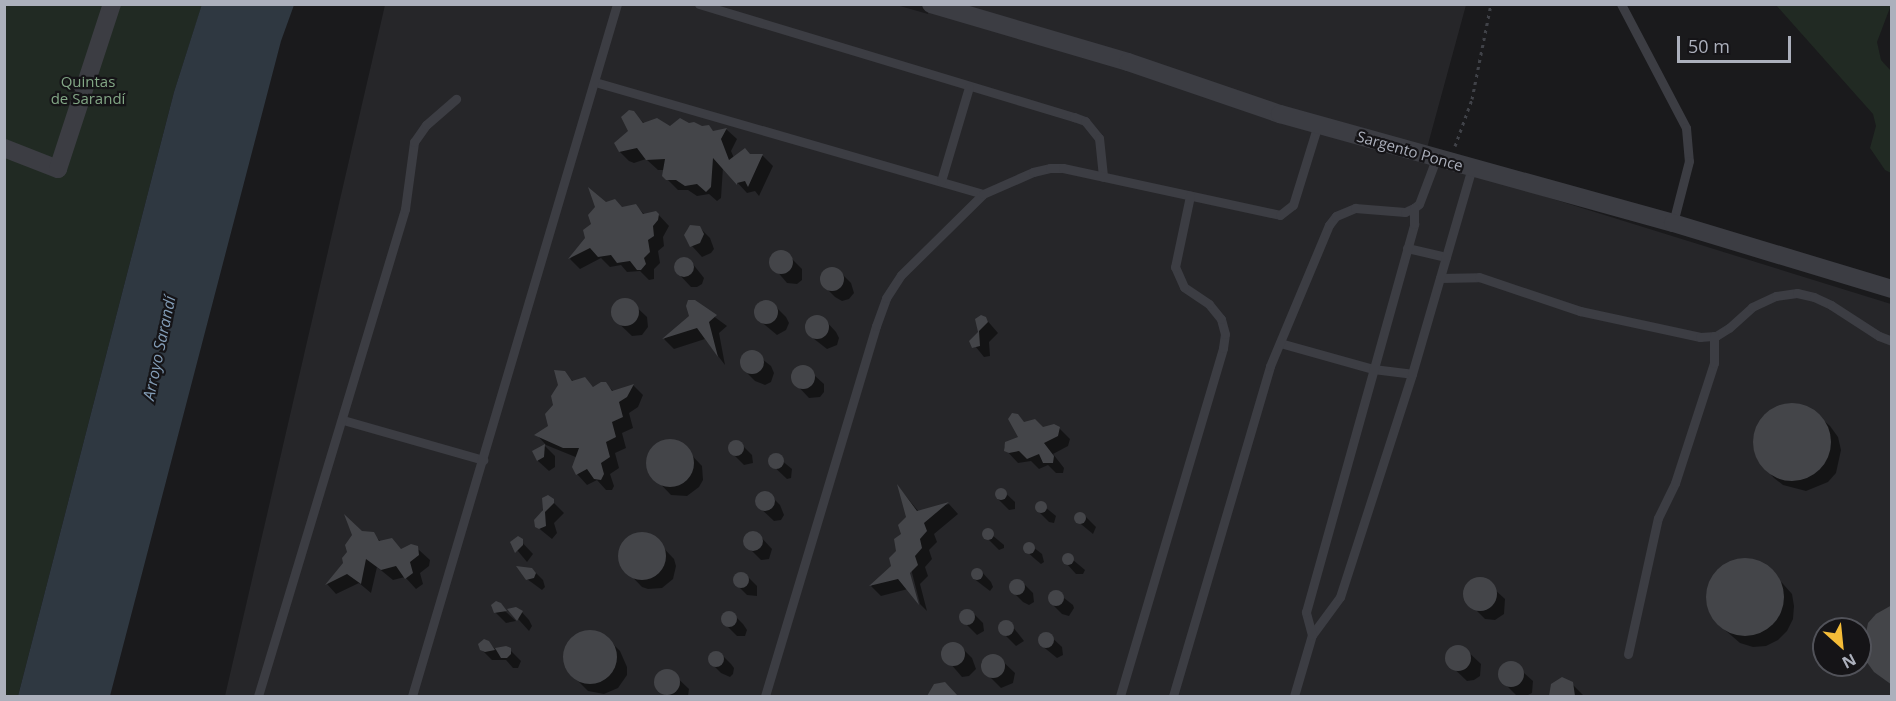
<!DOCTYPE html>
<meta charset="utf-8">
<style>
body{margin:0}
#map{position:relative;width:1896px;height:701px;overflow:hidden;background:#1a1a1c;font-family:"Open Sans",sans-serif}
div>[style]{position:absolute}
.built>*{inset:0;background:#262629}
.green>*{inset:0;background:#212a23}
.water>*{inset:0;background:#2f3841}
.shadow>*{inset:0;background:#0007}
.building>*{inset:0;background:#444549}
.round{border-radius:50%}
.path>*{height:3px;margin-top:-1.5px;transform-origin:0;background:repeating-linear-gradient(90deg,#404248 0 3px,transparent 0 7.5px)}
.service>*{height:9px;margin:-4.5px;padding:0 4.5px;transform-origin:4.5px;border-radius:4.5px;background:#3c3d43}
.minor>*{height:18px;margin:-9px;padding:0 9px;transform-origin:9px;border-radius:9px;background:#3c3d43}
span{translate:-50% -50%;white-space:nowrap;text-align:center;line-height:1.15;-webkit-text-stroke:4.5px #151417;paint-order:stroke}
.park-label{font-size:15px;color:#83a786}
.street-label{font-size:15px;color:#acb0bc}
.water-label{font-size:16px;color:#839db7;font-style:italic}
.frame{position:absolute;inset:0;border:6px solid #acb0bc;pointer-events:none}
.north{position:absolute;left:1812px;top:617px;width:60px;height:60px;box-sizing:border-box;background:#151417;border:2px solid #515259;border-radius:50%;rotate:153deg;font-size:16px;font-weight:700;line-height:24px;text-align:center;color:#acb0bc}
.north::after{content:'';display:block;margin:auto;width:21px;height:27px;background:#f5bc38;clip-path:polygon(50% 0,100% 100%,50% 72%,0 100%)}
.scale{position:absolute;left:1677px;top:36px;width:114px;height:27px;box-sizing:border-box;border:3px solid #acb0bc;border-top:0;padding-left:8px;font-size:18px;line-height:21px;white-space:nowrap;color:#acb0bc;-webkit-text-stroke:4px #151417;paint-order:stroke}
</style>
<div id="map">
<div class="built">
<div style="clip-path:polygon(evenodd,893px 4px,928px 14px,930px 4px,1466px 5px,1424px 159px,1891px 304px,1891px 696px,225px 696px,385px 5px,893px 4px,1824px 629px,1860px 629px,1860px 665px,1824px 665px,1824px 629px)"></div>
</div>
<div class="green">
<div style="clip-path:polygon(4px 5px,202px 5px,174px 92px,18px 696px,4px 696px)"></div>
<div style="clip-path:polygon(1776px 5px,1891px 5px,1877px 42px,1881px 60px,1891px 71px,1891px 173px,1885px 170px,1870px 148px,1876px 126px,1873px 114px)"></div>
</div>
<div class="water">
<div style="clip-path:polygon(202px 4px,294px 5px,281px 41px,110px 696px,18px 696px,174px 92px)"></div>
</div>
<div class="shadow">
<div style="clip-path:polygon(633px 113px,645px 124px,714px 133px,726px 129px,737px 139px,731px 151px,734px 158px,763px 156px,773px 166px,759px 196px,755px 191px,747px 193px,723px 167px,721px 198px,717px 201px,709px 194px,697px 196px,688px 190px,678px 190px,664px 176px,665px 170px,658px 170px,646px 159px,634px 163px,629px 161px,618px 150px,629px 132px)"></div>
<div style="clip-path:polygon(605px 203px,622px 208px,636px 206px,645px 215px,656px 212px,669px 226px,663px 237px,664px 246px,658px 251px,660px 263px,654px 269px,654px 279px,649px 280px,640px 271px,627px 272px,621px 265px,610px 267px,601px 258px,580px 269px,570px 259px,586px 239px)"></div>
<div style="clip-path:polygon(691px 226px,699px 227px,710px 238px,714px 249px,711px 253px,702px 257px,692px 246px,686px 239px,687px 230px)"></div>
<div style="clip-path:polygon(779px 252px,786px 253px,802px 269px,802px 280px,797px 284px,787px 283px,770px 263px,772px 256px)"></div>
<div style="clip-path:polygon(688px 258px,704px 278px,702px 284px,697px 287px,691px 287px,676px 271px,676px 263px)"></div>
<div style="clip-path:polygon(831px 268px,840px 272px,851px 283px,854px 293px,849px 299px,842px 301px,835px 297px,824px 286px,821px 276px)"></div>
<div style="clip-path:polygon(619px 300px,629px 300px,647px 317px,648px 327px,642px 335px,632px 336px,613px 318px,612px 308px)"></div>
<div style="clip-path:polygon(694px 302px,727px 326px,719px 333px,725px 365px,705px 339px,674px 349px,664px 339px,690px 317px)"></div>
<div style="clip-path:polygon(765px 302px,775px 306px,786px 317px,789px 323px,786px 330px,777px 335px,759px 320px,755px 313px,757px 307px)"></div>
<div style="clip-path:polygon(816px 316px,825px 320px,836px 332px,839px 338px,837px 345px,827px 349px,809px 335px,806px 328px,810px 319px)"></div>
<div style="clip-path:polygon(985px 318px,998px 333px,989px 342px,990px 356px,984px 357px,971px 341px,979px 332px,977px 320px)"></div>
<div style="clip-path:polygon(753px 352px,771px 366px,774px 373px,771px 382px,765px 385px,755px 381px,744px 370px,742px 359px,746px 353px)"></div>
<div style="clip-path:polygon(799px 367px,805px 367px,824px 384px,824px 392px,820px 397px,809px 398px,793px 381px,792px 375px)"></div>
<div style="clip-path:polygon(564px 373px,574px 382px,585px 379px,594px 388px,605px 383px,614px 392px,633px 385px,643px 395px,638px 407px,629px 413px,633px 428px,622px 433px,626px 448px,615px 453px,619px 468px,610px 474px,614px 486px,612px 490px,606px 490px,597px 480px,587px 485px,577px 474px,578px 458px,546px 445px,537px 435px,550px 427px)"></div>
<div style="clip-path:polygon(1796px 404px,1808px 407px,1830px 426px,1838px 437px,1841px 450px,1836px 473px,1828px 482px,1806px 491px,1783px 485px,1774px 478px,1763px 466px,1754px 444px,1755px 432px,1761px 420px,1770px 410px,1782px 405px)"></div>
<div style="clip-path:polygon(1025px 423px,1042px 428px,1059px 428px,1070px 439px,1068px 446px,1053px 454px,1064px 468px,1063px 473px,1056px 473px,1048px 465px,1039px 469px,1031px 461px,1018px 463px,1004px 448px,1006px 443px,1020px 438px)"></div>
<div style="clip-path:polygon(668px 441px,681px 444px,702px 466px,703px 480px,699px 487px,687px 496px,671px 495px,649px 472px,648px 458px,655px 446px)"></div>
<div style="clip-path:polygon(734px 442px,741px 444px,752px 455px,753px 463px,744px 465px,733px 454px,729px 449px)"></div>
<div style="clip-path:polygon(545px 446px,555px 456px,555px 467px,549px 471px,538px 461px,534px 452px)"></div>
<div style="clip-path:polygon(775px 455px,792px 469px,791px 478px,787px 479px,769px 462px)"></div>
<div style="clip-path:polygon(900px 489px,919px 512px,949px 504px,958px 514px,934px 534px,937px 542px,929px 550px,932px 559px,925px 567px,928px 576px,920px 584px,927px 611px,920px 604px,910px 565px,908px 589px,881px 596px,871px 586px,893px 567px,907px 517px)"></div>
<div style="clip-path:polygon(1001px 489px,1015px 502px,1015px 509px,1009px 510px,998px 499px,997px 491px)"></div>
<div style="clip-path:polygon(761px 494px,769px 494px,780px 505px,784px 515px,781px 520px,774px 521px,757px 505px,758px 497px)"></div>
<div style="clip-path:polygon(548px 497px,564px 513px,554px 523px,557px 533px,552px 539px,536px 526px)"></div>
<div style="clip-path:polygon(1039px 502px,1056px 516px,1054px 523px,1049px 522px,1038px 511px,1036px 508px)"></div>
<div style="clip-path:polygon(1078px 514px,1085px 516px,1096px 527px,1093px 534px,1076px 520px)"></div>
<div style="clip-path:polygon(986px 530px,1004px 545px,1004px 548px,999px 550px,983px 534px)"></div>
<div style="clip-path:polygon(361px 533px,373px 534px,381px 542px,402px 551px,411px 546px,419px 550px,430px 560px,429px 566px,420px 573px,423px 584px,416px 589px,405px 577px,393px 580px,377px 567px,371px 593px,359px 583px,336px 594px,327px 584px,345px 564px)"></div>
<div style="clip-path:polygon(750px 533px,757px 533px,772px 549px,769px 559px,761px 560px,745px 544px,745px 539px)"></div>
<div style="clip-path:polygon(636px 535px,652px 536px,674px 559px,676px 566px,673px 579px,662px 588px,648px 589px,642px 587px,621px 565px,620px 558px,624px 543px)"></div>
<div style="clip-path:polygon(518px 538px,533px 554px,527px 562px,512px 544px)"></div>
<div style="clip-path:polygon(1028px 543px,1042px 554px,1044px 562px,1041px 564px,1035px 559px,1024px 549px)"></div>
<div style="clip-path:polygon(1066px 554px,1085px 570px,1083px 574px,1076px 574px,1066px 563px)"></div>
<div style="clip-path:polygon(1754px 561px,1765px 565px,1776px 576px,1792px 594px,1794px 606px,1793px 619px,1787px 631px,1778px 640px,1766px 646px,1753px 647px,1740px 643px,1718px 624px,1710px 613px,1708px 589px,1720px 569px,1730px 563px)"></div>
<div style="clip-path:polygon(532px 569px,543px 580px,545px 587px,542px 590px,527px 579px)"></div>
<div style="clip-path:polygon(974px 571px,981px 571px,991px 582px,993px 587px,990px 591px,973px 578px)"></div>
<div style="clip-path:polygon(737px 574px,746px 575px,757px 586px,757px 596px,747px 595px,736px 584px)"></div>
<div style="clip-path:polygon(1483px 579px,1505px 599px,1504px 614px,1495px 620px,1485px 619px,1466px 600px,1467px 586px,1474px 580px)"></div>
<div style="clip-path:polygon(1015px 581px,1022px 582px,1033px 593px,1034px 602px,1029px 605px,1023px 602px,1012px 591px,1010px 588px)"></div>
<div style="clip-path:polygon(1055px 591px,1073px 605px,1074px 608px,1069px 616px,1062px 614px,1051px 603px,1050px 599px)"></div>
<div style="clip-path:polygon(496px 603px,516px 621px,506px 623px,495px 612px)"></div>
<div style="clip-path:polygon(519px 609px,529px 620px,532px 626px,529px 631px,510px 610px)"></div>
<div style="clip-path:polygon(965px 610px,972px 612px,983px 623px,984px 631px,977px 635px,961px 619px,962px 613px)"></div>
<div style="clip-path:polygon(728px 613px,732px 613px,743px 624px,747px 630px,745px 636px,737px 636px,726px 625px,723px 620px)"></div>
<div style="clip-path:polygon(1009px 622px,1024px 641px,1016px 646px,1000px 630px,1002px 623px)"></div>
<div style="clip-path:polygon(593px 632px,609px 640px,620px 651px,627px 667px,627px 675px,618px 688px,604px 694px,588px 691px,571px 674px,565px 659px,565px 651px,576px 636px)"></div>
<div style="clip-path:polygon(1048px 634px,1062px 647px,1063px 655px,1057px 658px,1041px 645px,1042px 635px)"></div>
<div style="clip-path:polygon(488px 642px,496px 650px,510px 650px,521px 661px,518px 668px,513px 668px,506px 660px,492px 660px,481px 649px)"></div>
<div style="clip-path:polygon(957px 643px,972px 658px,976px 669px,969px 676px,962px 677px,943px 655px,945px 648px)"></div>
<div style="clip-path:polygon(1455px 646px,1463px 647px,1481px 664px,1480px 676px,1474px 680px,1467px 681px,1447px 662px,1449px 651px)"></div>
<div style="clip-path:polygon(714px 653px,720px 653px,731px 664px,734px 668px,733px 674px,730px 677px,721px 673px,710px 662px)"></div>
<div style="clip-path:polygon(989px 656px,997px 656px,1015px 673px,1013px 683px,1001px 688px,983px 670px,981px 663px)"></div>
<div style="clip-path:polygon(1506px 663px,1513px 663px,1533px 681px,1532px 693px,1526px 696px,1517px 696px,1500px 679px,1501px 668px)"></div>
<div style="clip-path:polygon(670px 671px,689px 689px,688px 696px,667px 696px,657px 687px,656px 679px,663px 672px)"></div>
<div style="clip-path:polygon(1569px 681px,1584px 696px,1552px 696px)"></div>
</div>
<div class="building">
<div style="clip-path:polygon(629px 110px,634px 111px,643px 123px,657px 118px,670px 126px,680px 118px,689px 123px,694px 122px,702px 126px,709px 125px,713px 131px,727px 128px,721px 139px,729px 160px,745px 148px,750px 154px,763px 154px,748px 187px,745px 181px,737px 183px,737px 185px,713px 158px,711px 187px,706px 192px,697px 184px,685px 186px,676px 180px,666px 180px,662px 176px,665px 159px,646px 160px,637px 148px,619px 152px,614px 143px,628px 131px,621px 117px)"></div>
<div style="clip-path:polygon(588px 187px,606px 202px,615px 199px,622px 207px,636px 204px,643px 214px,656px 211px,659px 214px,658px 220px,653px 226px,654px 236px,648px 240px,650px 252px,644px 258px,646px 264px,641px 270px,637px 270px,630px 261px,617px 263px,611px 255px,598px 257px,590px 248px,568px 259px,585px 238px,583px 230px,591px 224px,588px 215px,595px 207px)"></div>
<div style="clip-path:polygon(690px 225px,700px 226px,704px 234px,700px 243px,690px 247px,684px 235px)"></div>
<div class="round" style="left:769px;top:250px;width:24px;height:24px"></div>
<div class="round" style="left:674px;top:257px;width:20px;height:20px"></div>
<div class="round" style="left:820px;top:267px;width:24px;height:24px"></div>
<div class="round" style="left:611px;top:298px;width:28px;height:28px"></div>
<div class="round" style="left:754px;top:300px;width:24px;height:24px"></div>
<div style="clip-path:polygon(688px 300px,695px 300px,717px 315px,709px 322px,718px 357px,697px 328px,662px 339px,689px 316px,686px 306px)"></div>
<div class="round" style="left:805px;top:315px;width:24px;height:24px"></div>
<div style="clip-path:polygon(981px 315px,986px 317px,988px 322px,979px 331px,980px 346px,972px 348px,969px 341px,978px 332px,975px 319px)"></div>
<div class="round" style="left:740px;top:350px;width:24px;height:24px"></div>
<div class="round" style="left:791px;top:365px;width:24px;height:24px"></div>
<div style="clip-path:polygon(554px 370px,565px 371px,572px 381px,585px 377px,593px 387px,601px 382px,606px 382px,612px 391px,634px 384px,627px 397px,619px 402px,623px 417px,612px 422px,616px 437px,606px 442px,610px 457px,601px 463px,604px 474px,601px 480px,594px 479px,587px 469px,576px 475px,572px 467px,579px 448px,563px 448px,534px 435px,548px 426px,545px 414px,553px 405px,551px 396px,558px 385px)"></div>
<div class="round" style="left:1753px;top:403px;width:78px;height:78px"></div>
<div style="clip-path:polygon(1012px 413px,1018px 414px,1024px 422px,1035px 419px,1043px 427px,1054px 424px,1060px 427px,1058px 436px,1044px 443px,1054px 456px,1053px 463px,1043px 463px,1039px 454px,1027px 459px,1019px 451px,1009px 453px,1004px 451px,1005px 442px,1018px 437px,1008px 419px)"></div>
<div class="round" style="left:646px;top:439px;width:48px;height:48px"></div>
<div class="round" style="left:728px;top:440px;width:16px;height:16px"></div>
<div style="clip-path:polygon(545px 444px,544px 457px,537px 461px,532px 451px)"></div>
<div class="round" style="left:768px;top:453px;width:16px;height:16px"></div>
<div style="clip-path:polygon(897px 484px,917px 511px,949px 502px,924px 523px,927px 531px,920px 539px,922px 548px,915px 556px,918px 565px,910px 573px,919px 605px,898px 579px,869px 586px,891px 566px,889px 558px,896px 551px,894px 539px,901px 534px,898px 525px,906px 517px)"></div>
<div class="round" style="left:995px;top:488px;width:12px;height:12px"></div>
<div class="round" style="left:755px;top:491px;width:20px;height:20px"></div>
<div style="clip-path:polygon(548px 495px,554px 499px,554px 503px,545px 512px,546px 526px,539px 529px,535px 527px,534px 520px,543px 510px,542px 498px)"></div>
<div class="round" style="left:1035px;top:501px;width:12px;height:12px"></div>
<div class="round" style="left:1074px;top:512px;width:12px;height:12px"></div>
<div style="clip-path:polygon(344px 514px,362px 531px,374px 532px,379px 541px,392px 538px,401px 549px,411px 544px,418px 546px,419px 555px,410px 562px,413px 573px,405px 579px,396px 566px,381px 570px,366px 559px,361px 584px,347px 574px,325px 585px,343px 563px,342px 558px,347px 552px,345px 545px,352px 535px)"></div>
<div class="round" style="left:982px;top:528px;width:12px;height:12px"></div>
<div class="round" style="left:743px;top:531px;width:20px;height:20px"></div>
<div class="round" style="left:618px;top:532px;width:48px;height:48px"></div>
<div style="clip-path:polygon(518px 536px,523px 539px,523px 545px,515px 553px,510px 542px)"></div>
<div class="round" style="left:1023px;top:542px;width:12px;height:12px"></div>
<div class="round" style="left:1062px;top:553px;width:12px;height:12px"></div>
<div class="round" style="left:1706px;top:558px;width:78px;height:78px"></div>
<div style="clip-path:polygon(516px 566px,532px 568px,536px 573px,534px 578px,526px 580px)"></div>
<div class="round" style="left:971px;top:568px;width:12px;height:12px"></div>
<div class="round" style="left:733px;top:572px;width:16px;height:16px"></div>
<div class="round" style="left:1463px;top:577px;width:34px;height:34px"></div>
<div class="round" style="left:1009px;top:579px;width:16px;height:16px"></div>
<div class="round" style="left:1048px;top:590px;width:16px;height:16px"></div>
<div style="clip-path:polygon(496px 601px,501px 603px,507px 611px,494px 613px,491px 605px)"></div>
<div style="clip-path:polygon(1892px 605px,1892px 685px,1874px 672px,1866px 661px,1863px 647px,1868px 623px,1876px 614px)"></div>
<div style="clip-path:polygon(516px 607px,523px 611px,517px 621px,507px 609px)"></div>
<div class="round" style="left:959px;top:609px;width:16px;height:16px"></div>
<div class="round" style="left:721px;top:611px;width:16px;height:16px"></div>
<div class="round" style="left:998px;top:620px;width:16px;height:16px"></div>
<div class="round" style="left:563px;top:630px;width:54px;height:54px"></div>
<div class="round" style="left:1038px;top:632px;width:16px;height:16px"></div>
<div style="clip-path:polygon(484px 639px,489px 641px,495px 650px,485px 652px,480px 650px,478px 644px)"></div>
<div class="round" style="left:941px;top:642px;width:24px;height:24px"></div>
<div class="round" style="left:1445px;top:645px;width:26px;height:26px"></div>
<div style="clip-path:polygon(506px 646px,511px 648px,511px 654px,507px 658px,501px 658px,495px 648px)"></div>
<div class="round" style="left:708px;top:651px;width:16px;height:16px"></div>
<div class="round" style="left:981px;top:654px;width:24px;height:24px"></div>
<div class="round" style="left:1498px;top:661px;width:26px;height:26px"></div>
<div class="round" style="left:654px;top:669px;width:26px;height:26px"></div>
<div style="clip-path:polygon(1562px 677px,1573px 682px,1575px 696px,1549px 696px,1551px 684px)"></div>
<div style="clip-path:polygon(945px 682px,958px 696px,927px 696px,934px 684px)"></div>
</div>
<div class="path">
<div style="left:1455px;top:146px;width:50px;rotate:-70.1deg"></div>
<div style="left:1472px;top:99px;width:97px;rotate:-78.7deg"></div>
</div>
<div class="service">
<div style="left:699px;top:4px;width:392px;rotate:16.8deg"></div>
<div style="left:1074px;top:117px;width:12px;rotate:20deg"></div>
<div style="left:1085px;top:121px;width:22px;rotate:51deg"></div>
<div style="left:1099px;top:138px;width:39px;rotate:84deg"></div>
<div style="left:1621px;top:4px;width:140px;rotate:62.3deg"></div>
<div style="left:1686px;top:128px;width:33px;rotate:85deg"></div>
<div style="left:1689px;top:161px;width:64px;rotate:104.5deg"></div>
<div style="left:595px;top:82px;width:404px;rotate:16.1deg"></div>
<div style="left:941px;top:181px;width:98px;rotate:-73.4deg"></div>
<div style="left:1407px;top:248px;width:40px;rotate:13deg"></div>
<div style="left:1440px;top:278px;width:39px;rotate:-1deg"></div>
<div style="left:1479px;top:277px;width:107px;rotate:18.6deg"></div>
<div style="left:1580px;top:311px;width:123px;rotate:12.2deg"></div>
<div style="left:1700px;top:337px;width:16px;rotate:-4deg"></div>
<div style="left:1716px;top:336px;width:15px;rotate:-32deg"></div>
<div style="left:1729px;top:328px;width:31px;rotate:-42deg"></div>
<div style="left:1752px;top:307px;width:26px;rotate:-25deg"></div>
<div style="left:1776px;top:296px;width:21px;rotate:-8deg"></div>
<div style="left:1797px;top:293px;width:17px;rotate:13deg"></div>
<div style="left:1814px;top:297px;width:19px;rotate:25deg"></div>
<div style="left:1831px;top:305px;width:57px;rotate:32.9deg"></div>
<div style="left:1879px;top:336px;width:14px;rotate:21deg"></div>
<div style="left:1280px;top:343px;width:97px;rotate:15.6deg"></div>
<div style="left:1373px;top:369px;width:39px;rotate:7deg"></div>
<div style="left:343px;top:420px;width:146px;rotate:15.9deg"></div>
<div style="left:1312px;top:635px;width:47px;rotate:-53.6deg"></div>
<div style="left:1340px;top:597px;width:234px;rotate:-72.1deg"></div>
<div style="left:1412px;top:374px;width:215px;rotate:-73.8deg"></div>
<div style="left:1628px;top:654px;width:139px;rotate:-77.6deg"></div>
<div style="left:1658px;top:518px;width:39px;rotate:-64deg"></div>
<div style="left:1675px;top:483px;width:126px;rotate:-72deg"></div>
<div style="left:1714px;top:363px;width:27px;rotate:-90deg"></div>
<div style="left:258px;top:696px;width:509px;rotate:-73.2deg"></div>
<div style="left:405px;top:209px;width:68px;rotate:-82.3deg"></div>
<div style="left:414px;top:142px;width:21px;rotate:-55deg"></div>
<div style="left:426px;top:125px;width:40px;rotate:-41deg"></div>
<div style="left:412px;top:696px;width:722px;rotate:-73.5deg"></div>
<div style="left:765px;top:696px;width:386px;rotate:-73.3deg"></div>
<div style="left:876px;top:326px;width:30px;rotate:-70deg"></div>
<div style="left:886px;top:298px;width:27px;rotate:-57deg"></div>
<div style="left:901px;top:275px;width:115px;rotate:-44.6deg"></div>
<div style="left:983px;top:194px;width:55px;rotate:-23.7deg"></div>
<div style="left:1033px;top:172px;width:17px;rotate:-13deg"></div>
<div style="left:1050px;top:168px;width:13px"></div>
<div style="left:1063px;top:168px;width:222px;rotate:12.2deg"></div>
<div style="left:1280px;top:215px;width:16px;rotate:-38deg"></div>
<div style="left:1293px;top:205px;width:85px;rotate:-72.8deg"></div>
<div style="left:1120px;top:696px;width:363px;rotate:-73.5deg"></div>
<div style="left:1223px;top:348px;width:14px;rotate:-82deg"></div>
<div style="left:1225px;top:334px;width:16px;rotate:-105deg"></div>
<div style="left:1221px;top:319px;width:19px;rotate:-129deg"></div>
<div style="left:1209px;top:304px;width:30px;rotate:-146deg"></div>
<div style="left:1184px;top:287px;width:22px;rotate:-114deg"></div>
<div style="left:1175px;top:267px;width:73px;rotate:-78.1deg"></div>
<div style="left:1173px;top:696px;width:344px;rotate:-73.6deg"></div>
<div style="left:1270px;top:366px;width:153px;rotate:-67.3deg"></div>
<div style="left:1329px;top:225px;width:11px;rotate:-52deg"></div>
<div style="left:1336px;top:216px;width:21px;rotate:-23deg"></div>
<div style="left:1355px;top:208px;width:50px;rotate:4.6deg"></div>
<div style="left:1405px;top:212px;width:10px;rotate:-24deg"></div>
<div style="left:1414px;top:208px;width:6px;rotate:-39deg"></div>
<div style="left:1419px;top:204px;width:48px;rotate:-69.3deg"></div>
<div style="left:1294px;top:696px;width:64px;rotate:-73.6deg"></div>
<div style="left:1312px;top:635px;width:24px;rotate:-105deg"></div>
<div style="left:1306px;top:612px;width:403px;rotate:-74.4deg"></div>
<div style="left:1414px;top:224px;width:16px;rotate:-90deg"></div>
</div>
<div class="minor">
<div style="left:931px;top:4px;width:205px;rotate:16.4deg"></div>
<div style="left:1128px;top:62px;width:161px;rotate:18.9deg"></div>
<div style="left:1280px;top:114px;width:408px;rotate:15.5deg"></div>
<div style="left:1673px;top:223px;width:229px;rotate:16.8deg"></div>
<div style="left:4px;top:148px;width:58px;rotate:21.3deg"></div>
<div style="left:58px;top:169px;width:174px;rotate:-71.9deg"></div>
</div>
<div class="park-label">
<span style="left:88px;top:90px">Quintas<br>de Sarandí</span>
</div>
<div class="street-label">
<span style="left:1410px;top:151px;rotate:16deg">Sargento Ponce</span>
</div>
<div class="water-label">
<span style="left:159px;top:348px;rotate:-78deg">Arroyo Sarandí</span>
</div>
<div class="frame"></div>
<div class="north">N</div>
<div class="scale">50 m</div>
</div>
